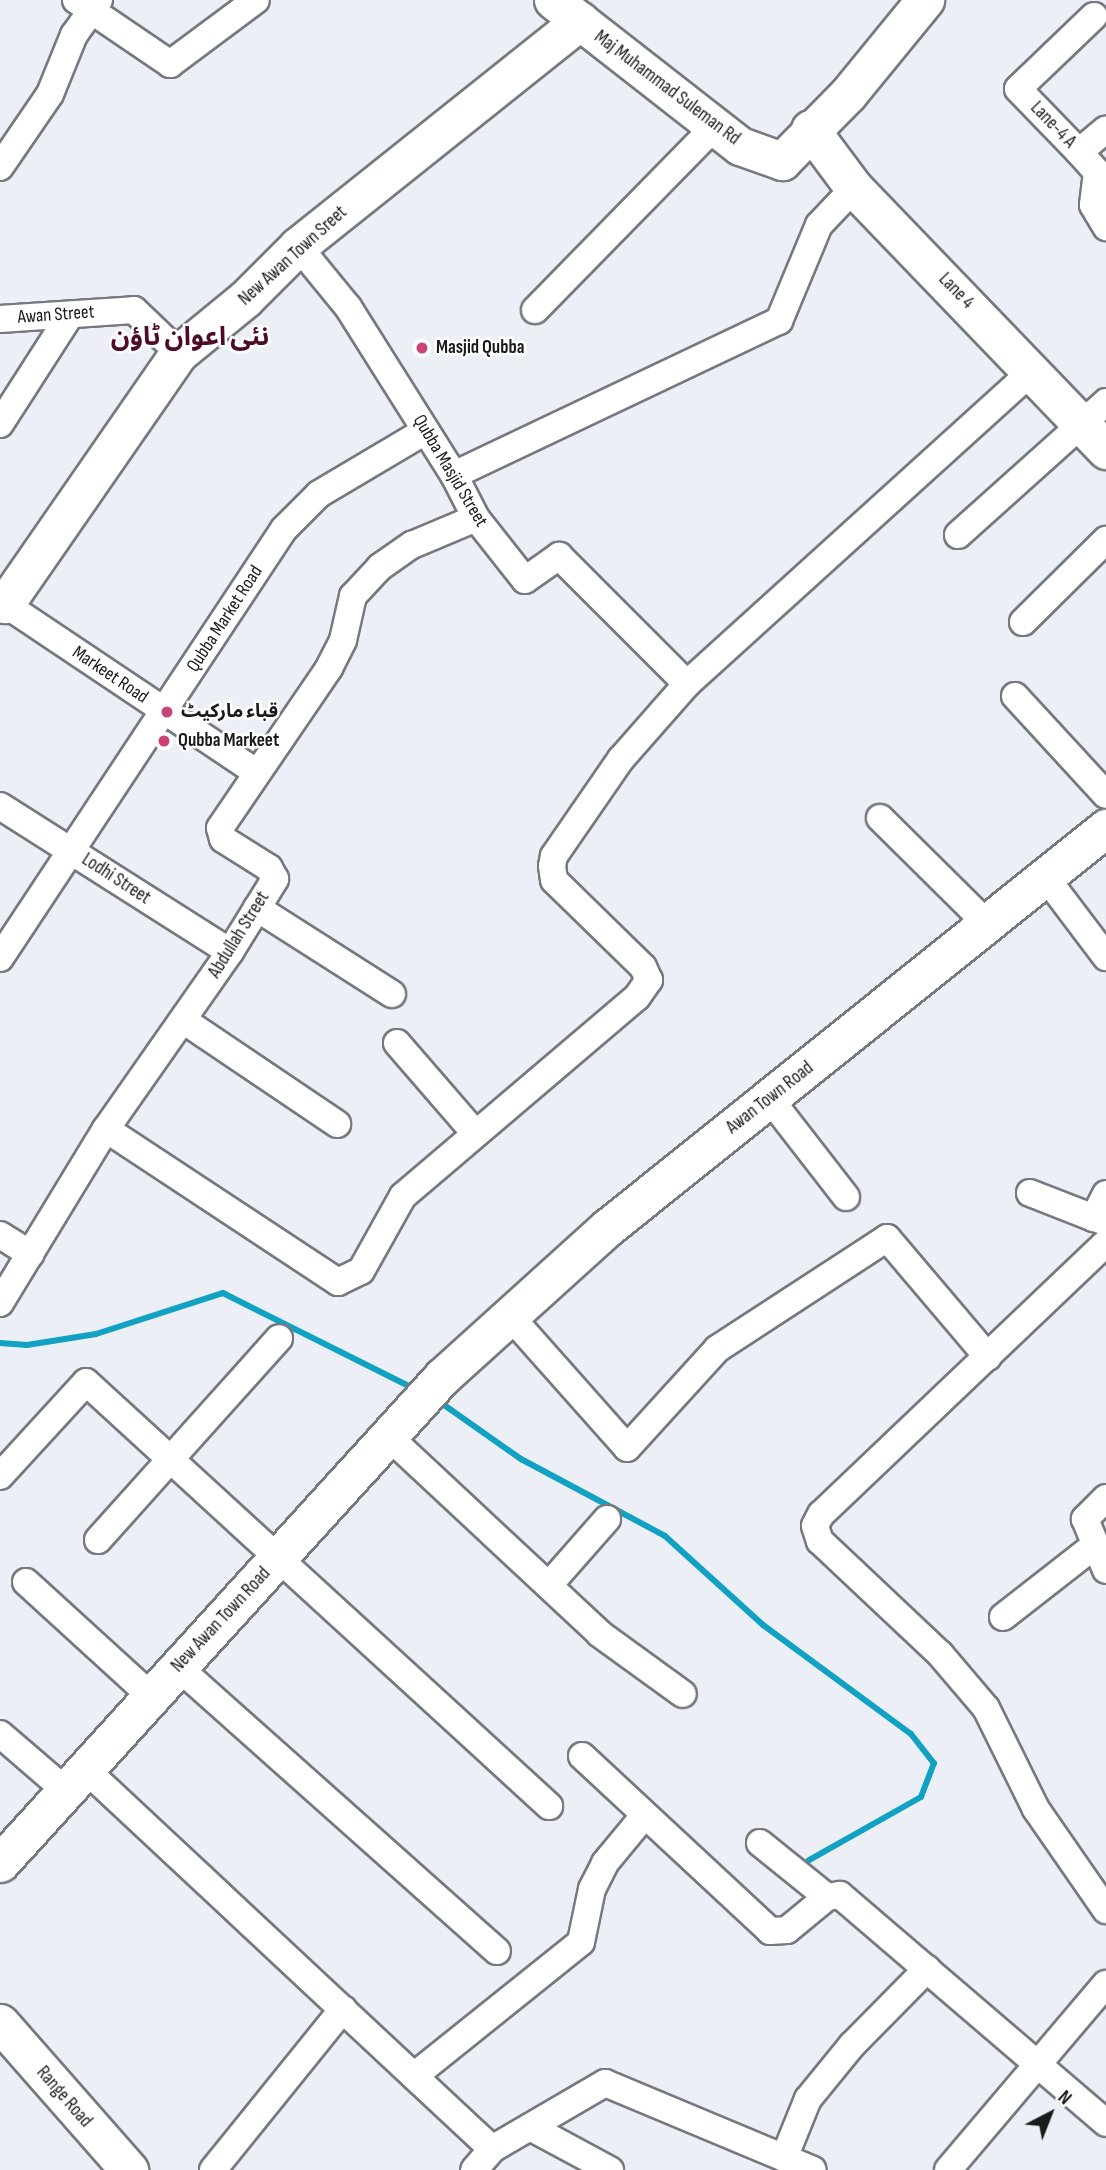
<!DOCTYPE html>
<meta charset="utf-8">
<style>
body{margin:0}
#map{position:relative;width:1106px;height:2170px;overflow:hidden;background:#ecf0f6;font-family:"Sofia Sans Condensed","Noto Sans Arabic",sans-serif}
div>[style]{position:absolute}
.stream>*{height:6px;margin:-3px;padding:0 3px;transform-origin:3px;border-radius:3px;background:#10a1c3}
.roads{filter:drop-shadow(2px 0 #76797f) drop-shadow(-2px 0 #76797f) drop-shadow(0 2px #76797f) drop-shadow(0 -2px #76797f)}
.street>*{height:26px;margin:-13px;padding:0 13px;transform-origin:13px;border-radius:13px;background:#fff}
.secondary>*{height:37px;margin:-18.5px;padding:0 18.5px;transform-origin:18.5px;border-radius:18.5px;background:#fff}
.dots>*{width:19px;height:19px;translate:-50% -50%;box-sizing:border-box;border:4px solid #fff;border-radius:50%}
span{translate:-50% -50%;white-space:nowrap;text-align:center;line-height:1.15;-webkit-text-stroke:5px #fff;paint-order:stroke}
.street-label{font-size:19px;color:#191b1d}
.poi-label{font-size:19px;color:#191b1d;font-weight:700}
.left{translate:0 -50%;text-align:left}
.district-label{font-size:26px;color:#4e0b29;font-weight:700}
.north{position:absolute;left:1015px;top:2079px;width:70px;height:70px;-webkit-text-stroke:5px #fff;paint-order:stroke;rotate:42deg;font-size:19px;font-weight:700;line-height:28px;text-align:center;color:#191b1d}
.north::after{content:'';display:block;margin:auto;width:24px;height:32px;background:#191b1d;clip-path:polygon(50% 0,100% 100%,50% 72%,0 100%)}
</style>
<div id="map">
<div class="stream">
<div style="left:0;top:1343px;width:27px;rotate:4deg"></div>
<div style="left:27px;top:1345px;width:70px;rotate:-9.1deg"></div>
<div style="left:96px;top:1334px;width:133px;rotate:-17.9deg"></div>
<div style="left:223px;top:1293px;width:215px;rotate:26.6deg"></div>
<div style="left:437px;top:1400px;width:103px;rotate:35.1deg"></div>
<div style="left:521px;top:1459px;width:163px;rotate:28.1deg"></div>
<div style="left:665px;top:1536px;width:132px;rotate:42.2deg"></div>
<div style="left:763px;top:1625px;width:184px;rotate:36.4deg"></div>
<div style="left:911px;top:1734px;width:37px;rotate:52deg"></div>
<div style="left:934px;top:1763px;width:36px;rotate:111deg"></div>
<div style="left:921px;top:1797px;width:129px;rotate:150.6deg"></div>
</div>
<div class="roads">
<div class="street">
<div style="left:76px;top:0;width:114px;rotate:34.2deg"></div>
<div style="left:170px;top:64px;width:107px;rotate:-36.7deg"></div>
<div style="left:1094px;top:16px;width:105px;rotate:136.2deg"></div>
<div style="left:1018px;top:89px;width:88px;rotate:45.9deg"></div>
<div style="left:1079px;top:152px;width:35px;rotate:-40deg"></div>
<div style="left:1079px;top:152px;width:27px;rotate:48deg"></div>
<div style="left:1097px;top:172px;width:33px;rotate:97deg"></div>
<div style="left:1093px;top:205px;width:26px;rotate:59deg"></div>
<div style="left:0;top:167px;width:88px;rotate:-55.6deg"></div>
<div style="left:50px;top:94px;width:64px;rotate:-67.9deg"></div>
<div style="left:74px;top:35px;width:43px;rotate:-54.5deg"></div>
<div style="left:298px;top:246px;width:79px;rotate:50.7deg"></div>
<div style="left:348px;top:307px;width:199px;rotate:57.8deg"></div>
<div style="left:454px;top:475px;width:48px;rotate:62.9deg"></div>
<div style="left:476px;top:518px;width:79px;rotate:51.7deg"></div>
<div style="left:525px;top:580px;width:42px;rotate:-35.2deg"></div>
<div style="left:559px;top:556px;width:181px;rotate:45deg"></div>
<div style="left:535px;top:310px;width:257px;rotate:-45.6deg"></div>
<div style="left:0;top:319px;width:134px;rotate:-3.8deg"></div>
<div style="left:134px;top:310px;width:62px;rotate:43.7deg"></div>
<div style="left:0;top:424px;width:130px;rotate:-57.3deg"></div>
<div style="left:454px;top:475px;width:360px;rotate:-25.4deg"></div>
<div style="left:779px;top:321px;width:104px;rotate:-67.4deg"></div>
<div style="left:819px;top:225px;width:51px;rotate:-46.6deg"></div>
<div style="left:958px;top:535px;width:199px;rotate:-41.9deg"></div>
<div style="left:5px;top:604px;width:302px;rotate:33.8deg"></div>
<div style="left:1023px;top:622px;width:117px;rotate:-44.7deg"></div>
<div style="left:1015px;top:696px;width:134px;rotate:47.4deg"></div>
<div style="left:0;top:806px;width:272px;rotate:32.4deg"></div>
<div style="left:880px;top:818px;width:152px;rotate:44.7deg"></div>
<div style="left:1047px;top:879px;width:98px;rotate:52.9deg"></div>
<div style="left:257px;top:908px;width:160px;rotate:32.5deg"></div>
<div style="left:0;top:958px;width:514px;rotate:-56.5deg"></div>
<div style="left:284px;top:529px;width:49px;rotate:-45deg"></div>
<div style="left:319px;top:494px;width:123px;rotate:-30.7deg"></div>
<div style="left:183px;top:1020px;width:186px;rotate:34deg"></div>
<div style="left:397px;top:1043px;width:119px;rotate:49.1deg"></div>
<div style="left:770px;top:1099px;width:124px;rotate:52.2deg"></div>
<div style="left:106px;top:1129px;width:278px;rotate:33.4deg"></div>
<div style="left:338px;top:1282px;width:25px;rotate:-26deg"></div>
<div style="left:361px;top:1271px;width:86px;rotate:-60.8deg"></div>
<div style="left:403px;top:1196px;width:307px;rotate:-40.4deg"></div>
<div style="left:637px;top:997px;width:21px;rotate:-55deg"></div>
<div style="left:649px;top:980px;width:14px;rotate:-115deg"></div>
<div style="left:643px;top:967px;width:124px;rotate:-135.7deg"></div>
<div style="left:554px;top:880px;width:14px;rotate:-98deg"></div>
<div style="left:552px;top:866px;width:10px;rotate:-79deg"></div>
<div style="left:554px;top:856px;width:118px;rotate:-55.4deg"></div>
<div style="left:621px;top:759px;width:100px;rotate:-48.7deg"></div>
<div style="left:687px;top:684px;width:467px;rotate:-42.2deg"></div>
<div style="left:1030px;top:1193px;width:69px;rotate:21.3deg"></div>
<div style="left:1106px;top:1194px;width:27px;rotate:117deg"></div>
<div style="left:1094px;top:1218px;width:13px;rotate:18deg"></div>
<div style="left:0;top:1235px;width:36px;rotate:32deg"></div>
<div style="left:1106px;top:1243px;width:393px;rotate:136.4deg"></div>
<div style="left:821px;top:1514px;width:13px;rotate:117deg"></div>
<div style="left:815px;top:1526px;width:16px;rotate:72deg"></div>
<div style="left:820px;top:1541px;width:165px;rotate:43.3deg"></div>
<div style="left:940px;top:1654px;width:71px;rotate:49.6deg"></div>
<div style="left:986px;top:1708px;width:113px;rotate:63.7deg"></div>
<div style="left:1036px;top:1809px;width:123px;rotate:55.3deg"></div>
<div style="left:0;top:1303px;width:204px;rotate:-58.7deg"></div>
<div style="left:106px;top:1129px;width:216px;rotate:-55deg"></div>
<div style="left:230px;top:952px;width:86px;rotate:-58.3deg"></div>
<div style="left:275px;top:879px;width:13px;rotate:-119deg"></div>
<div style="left:269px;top:868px;width:54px;rotate:-147.8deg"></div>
<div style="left:223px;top:839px;width:11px;rotate:-105deg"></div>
<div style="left:220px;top:828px;width:194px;rotate:-55.7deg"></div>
<div style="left:329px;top:668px;width:31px;rotate:-63deg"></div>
<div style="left:343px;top:640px;width:45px;rotate:-77.2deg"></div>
<div style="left:353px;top:596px;width:40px;rotate:-47deg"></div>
<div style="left:380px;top:567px;width:39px;rotate:-35deg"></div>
<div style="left:412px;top:545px;width:69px;rotate:-22.9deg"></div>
<div style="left:510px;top:1316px;width:176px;rotate:48.4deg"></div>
<div style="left:627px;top:1448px;width:134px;rotate:-47.7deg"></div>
<div style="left:717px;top:1349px;width:203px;rotate:-33.1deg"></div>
<div style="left:887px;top:1238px;width:156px;rotate:49.7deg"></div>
<div style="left:388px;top:1436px;width:290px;rotate:43deg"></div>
<div style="left:600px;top:1634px;width:102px;rotate:35.9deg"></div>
<div style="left:0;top:1476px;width:127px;rotate:-47.5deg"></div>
<div style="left:86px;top:1382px;width:628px;rotate:42.48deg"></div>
<div style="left:1106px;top:1498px;width:30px;rotate:135deg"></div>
<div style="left:1085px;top:1519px;width:55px;rotate:67.6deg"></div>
<div style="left:98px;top:1540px;width:271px;rotate:-48.1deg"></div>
<div style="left:26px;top:1582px;width:169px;rotate:42.4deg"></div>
<div style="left:549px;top:1585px;width:88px;rotate:-48.7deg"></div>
<div style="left:1003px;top:1617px;width:115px;rotate:-38deg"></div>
<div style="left:178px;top:1667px;width:427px;rotate:41.7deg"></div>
<div style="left:0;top:1734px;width:86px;rotate:40.7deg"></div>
<div style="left:582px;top:1756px;width:257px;rotate:42.9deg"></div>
<div style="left:770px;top:1931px;width:17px;rotate:-3deg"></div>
<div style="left:787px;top:1930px;width:52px;rotate:-39.5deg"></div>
<div style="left:84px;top:1768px;width:558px;rotate:43.04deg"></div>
<div style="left:760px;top:1843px;width:86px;rotate:38.9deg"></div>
<div style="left:827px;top:1897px;width:13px;rotate:-9deg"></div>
<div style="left:840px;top:1895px;width:350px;rotate:40.6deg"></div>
<div style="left:414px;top:2076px;width:214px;rotate:-38.7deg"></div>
<div style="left:581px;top:1942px;width:54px;rotate:-78.3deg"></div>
<div style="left:592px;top:1889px;width:29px;rotate:-63deg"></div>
<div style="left:605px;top:1863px;width:60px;rotate:-50.4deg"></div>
<div style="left:530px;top:2127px;width:91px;rotate:28.3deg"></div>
<div style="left:784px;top:2158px;width:64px;rotate:-67.9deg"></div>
<div style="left:808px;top:2099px;width:70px;rotate:-50.8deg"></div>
<div style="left:852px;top:2045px;width:107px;rotate:-45.4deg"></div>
<div style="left:213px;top:2170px;width:207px;rotate:-51.1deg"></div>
<div style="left:474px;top:2170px;width:28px;rotate:-49deg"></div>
<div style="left:492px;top:2149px;width:131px;rotate:-30.3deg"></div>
<div style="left:605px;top:2083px;width:225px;rotate:22.7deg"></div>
<div style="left:948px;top:2170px;width:244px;rotate:-49.7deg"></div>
</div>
<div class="secondary">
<div style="left:553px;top:0;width:237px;rotate:38deg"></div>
<div style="left:740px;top:146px;width:45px;rotate:19.7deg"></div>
<div style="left:782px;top:161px;width:94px;rotate:-45.4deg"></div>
<div style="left:848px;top:94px;width:122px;rotate:-50.7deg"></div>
<div style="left:810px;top:129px;width:74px;rotate:53.3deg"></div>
<div style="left:854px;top:188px;width:364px;rotate:46.1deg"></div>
<div style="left:0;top:601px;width:6px;rotate:31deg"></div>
<div style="left:5px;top:604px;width:305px;rotate:-55.3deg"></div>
<div style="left:179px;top:353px;width:85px;rotate:-39.3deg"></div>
<div style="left:245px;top:299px;width:75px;rotate:-45deg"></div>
<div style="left:298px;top:246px;width:361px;rotate:-38.6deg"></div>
<div style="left:0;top:1863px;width:657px;rotate:-47.71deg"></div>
<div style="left:442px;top:1377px;width:222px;rotate:-42.1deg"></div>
<div style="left:607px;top:1228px;width:640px;rotate:-38.72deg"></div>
<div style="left:0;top:2023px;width:196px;rotate:48.7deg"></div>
</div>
</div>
<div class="dots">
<div style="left:422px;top:348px;background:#cb417a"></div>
<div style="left:167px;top:712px;background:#cb417a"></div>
<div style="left:164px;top:741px;background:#cb417a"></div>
</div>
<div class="street-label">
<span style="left:667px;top:88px;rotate:37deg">Maj Muhammad Suleman Rd</span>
<span style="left:1053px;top:125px;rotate:46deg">Lane-4 A</span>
<span style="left:293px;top:256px;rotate:-42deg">New Awan Town Sreet</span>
<span style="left:956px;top:291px;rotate:46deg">Lane 4</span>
<span style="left:56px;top:315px;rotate:-4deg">Awan Street</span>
<span style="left:450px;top:471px;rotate:59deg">Qubba Masjid Street</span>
<span style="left:225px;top:619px;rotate:-57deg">Qubba Market Road</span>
<span style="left:110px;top:675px;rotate:34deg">Markeet Road</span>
<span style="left:116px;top:879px;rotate:33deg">Lodhi Street</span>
<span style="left:239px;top:935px;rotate:-58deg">Abdullah Street</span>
<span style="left:770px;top:1098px;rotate:-38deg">Awan Town Road</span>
<span style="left:221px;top:1620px;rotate:-47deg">New Awan Town Road</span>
<span style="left:64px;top:2097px;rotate:49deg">Range Road</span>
</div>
<div class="poi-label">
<span class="left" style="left:436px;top:348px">Masjid Qubba</span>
<span class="left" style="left:181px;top:712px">قباء مارکیٹ</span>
<span class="left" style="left:178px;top:741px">Qubba Markeet</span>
</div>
<div class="district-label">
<span style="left:190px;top:338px">نئی اعوان ٹاؤن</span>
</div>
<div class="north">N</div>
</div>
